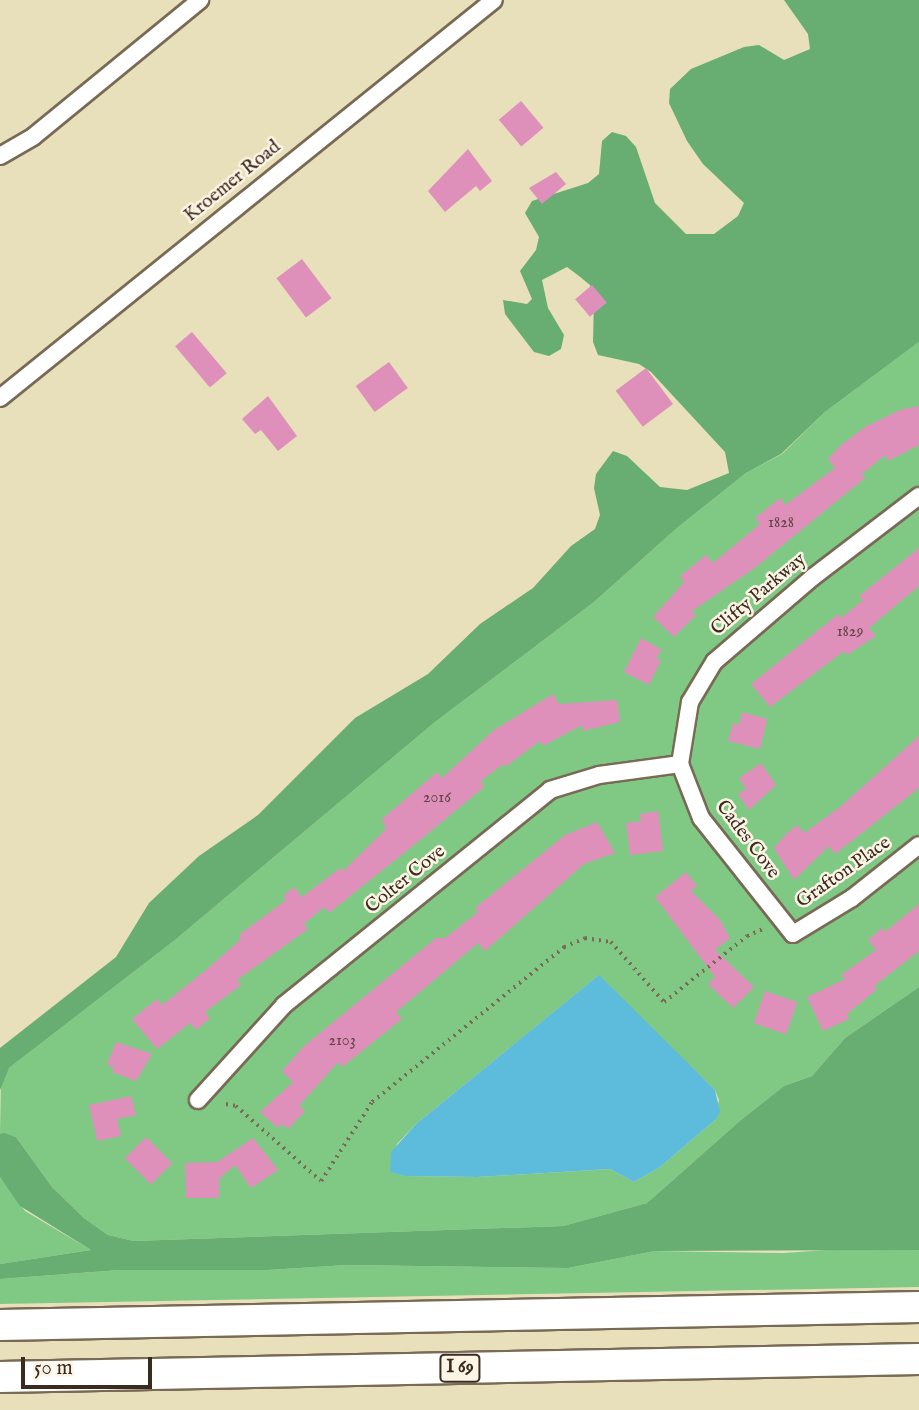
<!DOCTYPE html>
<style>
body{margin:0}
#map{position:relative;width:919px;height:1410px;overflow:hidden;background:#e8e0ba;font-family:"IM FELL English",serif}
div>[style]{position:absolute}
.green>*{inset:0;background:#80c985}
.forest>*{inset:0;background:#68ad72}
.water>*{inset:0;background:#5dbbdb}
.building>*{inset:0;background:#de90bb;transform-origin:0 0}
.path>*{height:3.5px;margin-top:-1.75px;transform-origin:0;background:repeating-linear-gradient(90deg,#786a55 0 2px,transparent 0 7px)}
.roads{filter:drop-shadow(2px 0 #786a55) drop-shadow(-2px 0 #786a55) drop-shadow(0 2px #786a55) drop-shadow(0 -2px #786a55)}
.minor>*{height:16px;margin:-8px;padding:0 8px;transform-origin:8px;border-radius:8px;background:#fff}
.motorway>*{height:30px;margin:-15px;padding:0 15px;transform-origin:15px;border-radius:15px;background:#fff}
span{translate:-50% -50%;white-space:nowrap;text-align:center;line-height:1.15;-webkit-text-stroke:5px #fcf5e5;paint-order:stroke}
.number-label{font-size:16px;color:#644445}
.number-label span{-webkit-text-stroke-width:0}
.shield-label span{padding:2px 5px;background:#fcf5e5;border:2px solid;border-radius:5px;-webkit-text-stroke-width:0}
.shield-label{font-size:18px;color:#3b2a1e;font-weight:700}
.street-label{font-size:19px;color:#3b2a1e}
.scale{position:absolute;left:21px;top:1357px;width:131px;height:32px;box-sizing:border-box;border:4px solid #3b2a1e;border-top:0;padding-left:9px;font-size:21px;line-height:24px;white-space:nowrap;color:#3b2a1e;-webkit-text-stroke:5px #fcf5e5;paint-order:stroke}
</style>
<div id="map">
<div class="green">
<div style="clip-path:polygon(evenodd,919px 342px,919px 987px,845px 1038px,812px 1076px,784px 1086px,742px 1119px,647px 1203px,563px 1226px,134px 1241px,108px 1235px,84px 1218px,52px 1187px,16px 1137px,0 1134px,1px 1078px,9px 1068px,175px 940px,435px 722px,594px 602px,677px 528px,746px 473px,782px 454px,825px 412px,919px 342px,598px 976px,715px 1090px,719px 1100px,715px 1120px,660px 1167px,634px 1182px,610px 1169px,477px 1177px,405px 1176px,390px 1171px,397px 1144px,416px 1124px,598px 976px)"></div>
<div style="clip-path:polygon(0 1177px,25px 1211px,91px 1250px,0 1264px)"></div>
<div style="clip-path:polygon(841px 1249px,919px 1250px,919px 1287px,0 1304px,0 1279px,120px 1270px,268px 1270px,347px 1265px,568px 1268px,655px 1251px,784px 1253px)"></div>
</div>
<div class="forest">
<div style="clip-path:polygon(784px 0,919px 0,919px 342px,825px 412px,781px 454px,746px 473px,677px 528px,594px 602px,435px 722px,175px 940px,9px 1068px,0 1090px,0 1048px,116px 957px,149px 903px,199px 856px,258px 815px,355px 718px,428px 674px,480px 624px,533px 588px,571px 546px,595px 529px,600px 515px,594px 488px,596px 474px,613px 451px,627px 456px,660px 487px,687px 490px,729px 473px,725px 452px,651px 372px,639px 364px,598px 355px,593px 342px,594px 299px,590px 285px,579px 276px,567px 267px,542px 280px,548px 308px,564px 335px,561px 349px,549px 356px,534px 352px,505px 314px,503px 300px,527px 304px,532px 299px,520px 271px,536px 250px,539px 237px,525px 213px,532px 201px,588px 183px,599px 174px,602px 141px,612px 132px,626px 136px,636px 147px,655px 203px,686px 234px,714px 234px,738px 216px,744px 203px,703px 164px,687px 141px,669px 103px,670px 89px,691px 69px,744px 47px,759px 45px,784px 60px,810px 49px,808px 34px)"></div>
<div style="clip-path:polygon(919px 987px,919px 1250px,655px 1251px,568px 1268px,347px 1265px,268px 1270px,120px 1270px,0 1279px,0 1264px,91px 1250px,20px 1206px,0 1177px,0 1134px,4px 1133px,16px 1137px,52px 1187px,84px 1218px,108px 1235px,134px 1241px,563px 1226px,647px 1203px,742px 1119px,784px 1086px,812px 1076px,845px 1038px)"></div>
</div>
<div class="water">
<div style="clip-path:polygon(599px 975px,715px 1090px,720px 1112px,715px 1120px,660px 1167px,634px 1182px,610px 1169px,477px 1177px,405px 1176px,390px 1172px,391px 1152px,416px 1124px)"></div>
</div>
<div class="building">
<div style="left:521px;top:101px;width:35px;height:29px;rotate:50deg"></div>
<div style="clip-path:polygon(468px 149px,492px 181px,480px 191px,476px 186px,445px 212px,428px 191px)"></div>
<div style="clip-path:polygon(556px 172px,566px 184px,542px 204px,529px 188px)"></div>
<div style="left:302px;top:259px;width:49px;height:32px;rotate:53deg"></div>
<div style="left:592px;top:285px;width:23px;height:22px;rotate:50deg"></div>
<div style="left:192px;top:332px;width:54px;height:22px;rotate:50deg"></div>
<div style="left:389px;top:362px;width:32px;height:41px;rotate:54deg"></div>
<div style="left:646px;top:368px;width:45px;height:38px;rotate:53deg"></div>
<div style="clip-path:polygon(268px 396px,297px 436px,278px 451px,261px 430px,255px 434px,242px 419px)"></div>
<div style="clip-path:polygon(919px 406px,919px 445px,888px 461px,885px 455px,862px 474px,865px 478px,756px 567px,692px 611px,696px 615px,674px 637px,653px 617px,684px 582px,680px 576px,706px 555px,713px 563px,760px 524px,755px 518px,780px 498px,785px 505px,835px 468px,828px 459px,841px 445px,865px 427px,900px 410px)"></div>
<div style="clip-path:polygon(919px 548px,919px 586px,869px 628px,876px 636px,847px 655px,844px 651px,770px 707px,751px 684px,838px 614px,841px 618px,863px 600px,859px 596px)"></div>
<div style="clip-path:polygon(641px 638px,662px 650px,656px 658px,661px 660px,649px 685px,624px 672px)"></div>
<div style="clip-path:polygon(553px 694px,559px 704px,617px 700px,620px 722px,583px 731px,582px 725px,543px 746px,540px 741px,505px 767px,503px 764px,481px 781px,484px 787px,420px 840px,329px 913px,324px 907px,304px 924px,308px 929px,237px 980px,241px 985px,205px 1012px,210px 1018px,196px 1030px,190px 1023px,157px 1049px,132px 1019px,157px 999px,162px 1005px,206px 970px,240px 940px,240px 934px,286px 900px,283px 896px,294px 887px,302px 897px,340px 868px,343px 871px,386px 829px,382px 819px,437px 772px,442px 778px,494px 730px)"></div>
<div style="clip-path:polygon(742px 712px,767px 719px,760px 749px,728px 741px,733px 723px,739px 725px)"></div>
<div style="clip-path:polygon(919px 736px,919px 788px,835px 854px,829px 846px,794px 880px,774px 848px,786px 834px,797px 825px,804px 833px,840px 807px)"></div>
<div style="clip-path:polygon(761px 763px,776px 785px,749px 810px,738px 794px,746px 789px,739px 778px)"></div>
<div style="clip-path:polygon(658px 811px,663px 851px,630px 855px,626px 823px,641px 821px,640px 814px)"></div>
<div style="clip-path:polygon(597px 822px,615px 853px,584px 864px,485px 951px,478px 943px,433px 981px,396px 1012px,402px 1019px,342px 1067px,338px 1062px,299px 1106px,305px 1111px,288px 1129px,282px 1124px,278px 1128px,260px 1112px,293px 1082px,282px 1071px,304px 1046px,436px 938px,445px 938px,478px 912px,475px 908px,565px 835px)"></div>
<div style="clip-path:polygon(686px 872px,697px 886px,691px 891px,720px 920px,730px 938px,715px 950px,754px 987px,733px 1008px,708px 984px,715px 977px,655px 897px)"></div>
<div style="clip-path:polygon(919px 904px,919px 951px,874px 986px,877px 989px,847px 1014px,849px 1019px,823px 1031px,807px 997px,845px 979px,841px 975px,876px 950px,868px 940px,882px 928px,885px 932px)"></div>
<div style="left:765px;top:991px;width:34px;height:34px;rotate:19deg"></div>
<div style="clip-path:polygon(116px 1042px,152px 1054px,136px 1081px,112px 1072px,114px 1067px,107px 1065px)"></div>
<div style="clip-path:polygon(131px 1096px,136px 1115px,117px 1119px,121px 1136px,97px 1141px,89px 1105px)"></div>
<div style="left:146px;top:1137px;width:37px;height:30px;rotate:45deg"></div>
<div style="clip-path:polygon(253px 1138px,278px 1170px,251px 1188px,235px 1165px,219px 1179px,219px 1198px,186px 1198px,185px 1163px,217px 1162px)"></div>
</div>
<div class="path">
<div style="left:226px;top:1104px;width:10px;rotate:11deg"></div>
<div style="left:236px;top:1106px;width:113px;rotate:41.4deg"></div>
<div style="left:321px;top:1181px;width:94px;rotate:-57.2deg"></div>
<div style="left:372px;top:1102px;width:247px;rotate:-38.9deg"></div>
<div style="left:564px;top:947px;width:23px;rotate:-23deg"></div>
<div style="left:585px;top:938px;width:26px;rotate:9deg"></div>
<div style="left:611px;top:942px;width:80px;rotate:48.5deg"></div>
<div style="left:664px;top:1002px;width:106px;rotate:-38.5deg"></div>
<div style="left:747px;top:936px;width:20px;rotate:-24deg"></div>
</div>
<div class="roads">
<div class="minor">
<div style="left:0;top:156px;width:39px;rotate:-30deg"></div>
<div style="left:34px;top:136px;width:215px;rotate:-39.3deg"></div>
<div style="left:0;top:398px;width:634px;rotate:-38.86deg"></div>
<div style="left:919px;top:496px;width:133px;rotate:142.6deg"></div>
<div style="left:813px;top:577px;width:130px;rotate:139.4deg"></div>
<div style="left:714px;top:662px;width:47px;rotate:121deg"></div>
<div style="left:690px;top:702px;width:63px;rotate:99.2deg"></div>
<div style="left:680px;top:764px;width:58px;rotate:68.7deg"></div>
<div style="left:701px;top:818px;width:148px;rotate:51.6deg"></div>
<div style="left:793px;top:934px;width:69px;rotate:-31.4deg"></div>
<div style="left:852px;top:898px;width:85px;rotate:-38.3deg"></div>
<div style="left:198px;top:1100px;width:128px;rotate:-47.8deg"></div>
<div style="left:284px;top:1005px;width:342px;rotate:-38.9deg"></div>
<div style="left:550px;top:790px;width:51px;rotate:-17deg"></div>
<div style="left:599px;top:775px;width:82px;rotate:-7.7deg"></div>
</div>
<div class="motorway">
<div style="left:0;top:1325px;width:919px;rotate:-1.12deg"></div>
<div style="left:0;top:1377px;width:919px;rotate:-1.12deg"></div>
</div>
</div>
<div class="number-label">
<span style="left:781px;top:523px">1828</span>
<span style="left:850px;top:632px">1829</span>
<span style="left:437px;top:798px">2016</span>
<span style="left:342px;top:1041px">2103</span>
</div>
<div class="shield-label">
<span style="left:460px;top:1368px">I 69</span>
</div>
<div class="street-label">
<span style="left:233px;top:182px;rotate:-39deg">Kroemer Road</span>
<span style="left:759px;top:595px;rotate:-40deg">Clifty Parkway</span>
<span style="left:747px;top:840px;rotate:53deg">Cades Cove</span>
<span style="left:844px;top:873px;rotate:-35deg">Grafton Place</span>
<span style="left:406px;top:880px;rotate:-39deg">Colter Cove</span>
</div>
<div class="scale">50 m</div>
</div>
